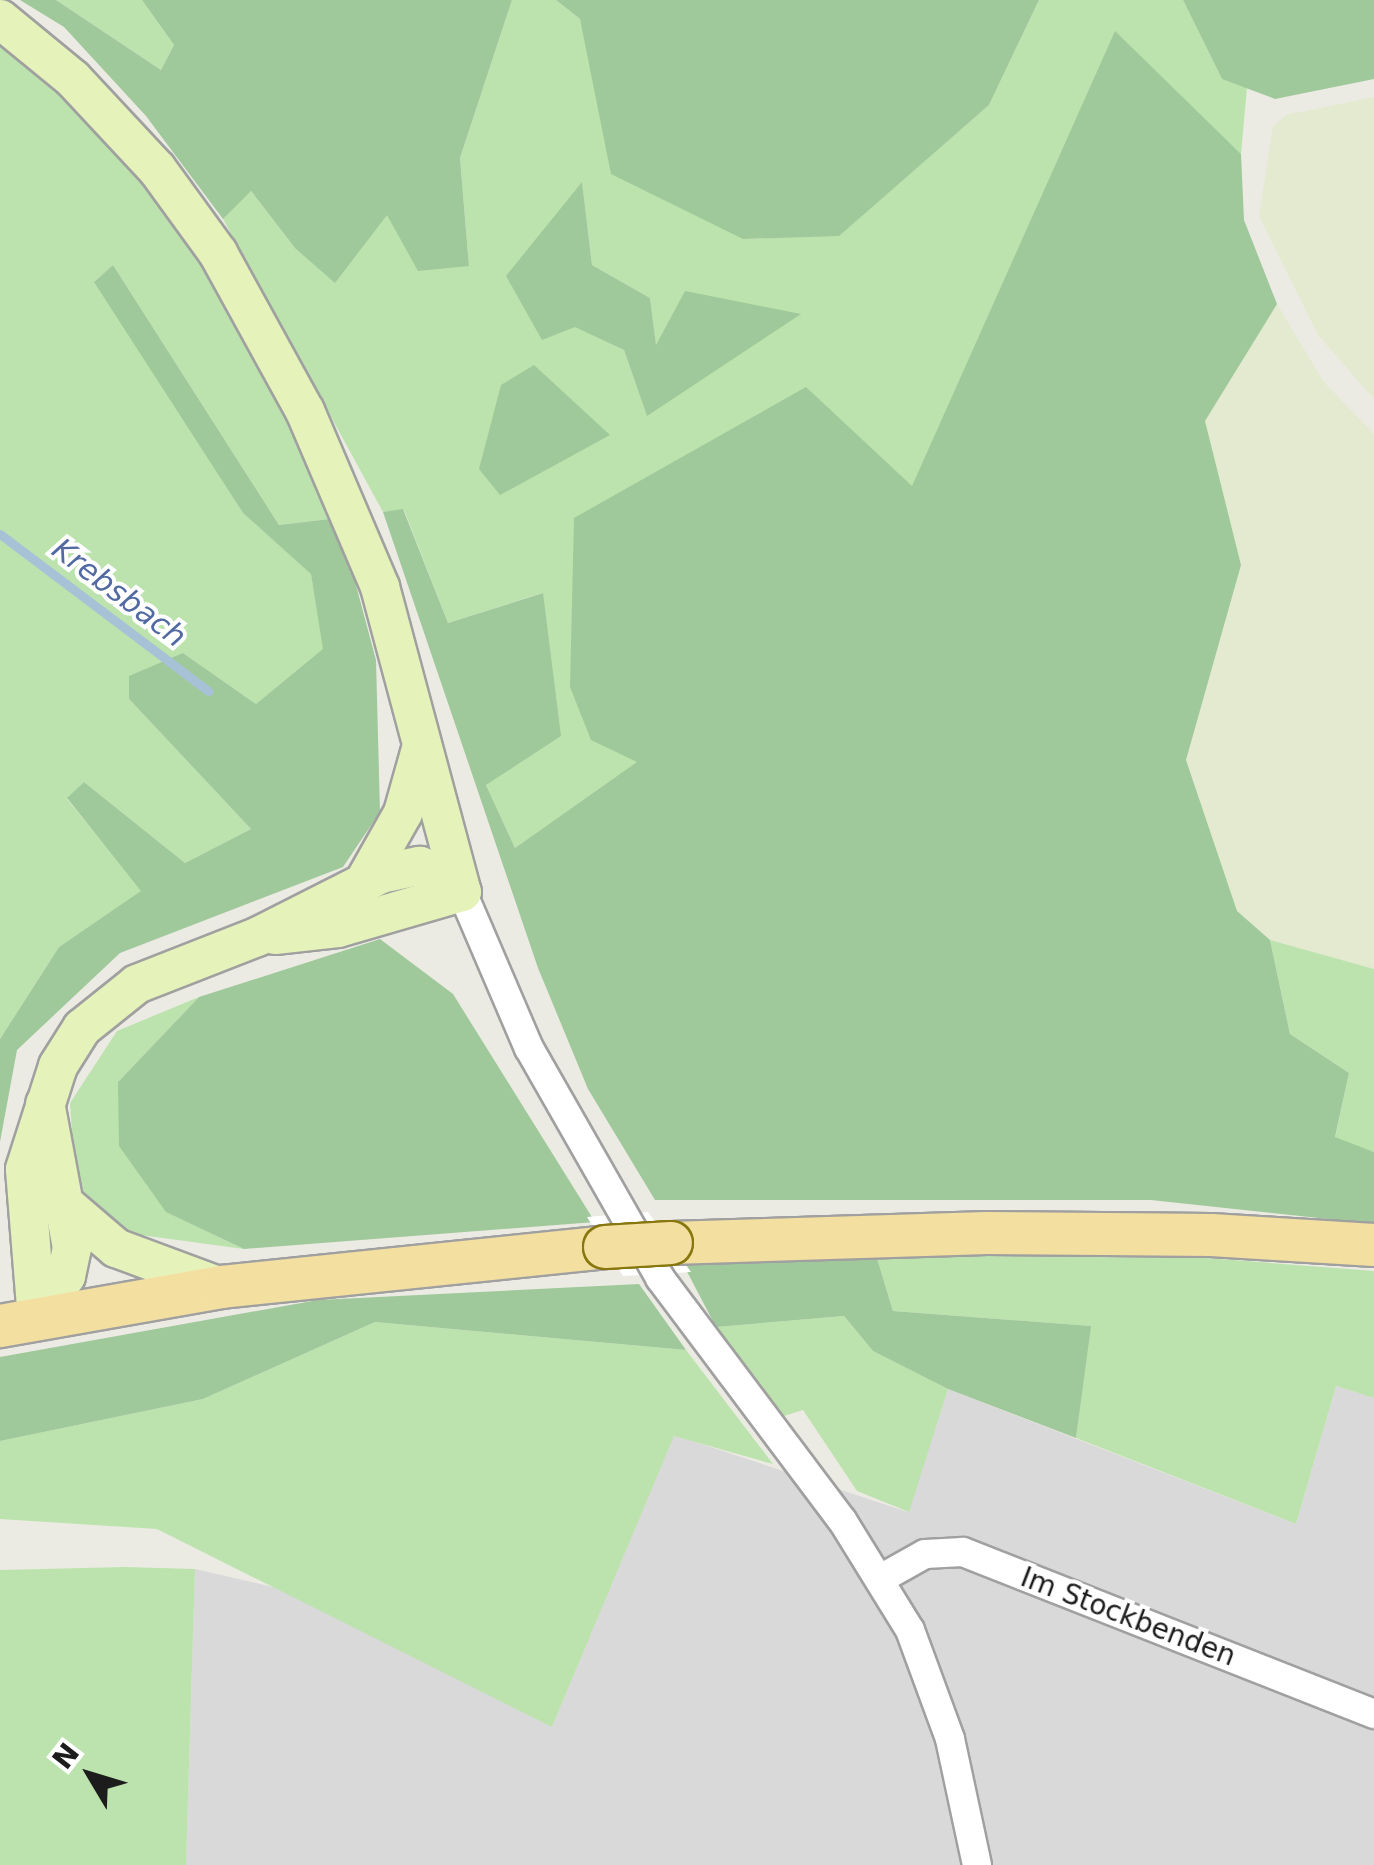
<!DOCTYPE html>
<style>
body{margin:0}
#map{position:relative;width:1374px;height:1865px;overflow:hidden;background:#ecebe3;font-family:"DejaVu Sans",sans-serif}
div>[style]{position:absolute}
.residential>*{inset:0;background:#dad9d9}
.farmland>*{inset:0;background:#e3eacf}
.grass>*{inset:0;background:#bce3ad}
.forest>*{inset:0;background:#9fc89b}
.pier>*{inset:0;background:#fff}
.stream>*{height:9px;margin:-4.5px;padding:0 4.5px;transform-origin:4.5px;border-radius:4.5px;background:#a7c2d6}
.roads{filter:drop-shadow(2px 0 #a0a0a0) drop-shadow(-2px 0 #a0a0a0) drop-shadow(0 2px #a0a0a0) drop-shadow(0 -2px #a0a0a0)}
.street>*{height:28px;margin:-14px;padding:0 14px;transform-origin:14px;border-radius:14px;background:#fff}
.secondary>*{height:38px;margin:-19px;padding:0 19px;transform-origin:19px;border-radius:19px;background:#e5f3ba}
.primary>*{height:42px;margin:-21px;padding:0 21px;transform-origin:21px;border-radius:21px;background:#f3e0a1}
.bridges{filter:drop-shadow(2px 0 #87770e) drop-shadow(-2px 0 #87770e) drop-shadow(0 2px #87770e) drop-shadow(0 -2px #87770e)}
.primary-bridge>*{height:42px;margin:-21px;padding:0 21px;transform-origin:21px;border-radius:21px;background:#f3e0a1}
span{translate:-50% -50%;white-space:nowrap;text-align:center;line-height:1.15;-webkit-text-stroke:8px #fff;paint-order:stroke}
.street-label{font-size:28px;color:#1c1c1c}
.water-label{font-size:30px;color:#526aa2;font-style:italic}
.north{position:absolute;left:40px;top:1725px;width:100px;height:100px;-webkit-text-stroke:8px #fff;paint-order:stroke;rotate:308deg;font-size:28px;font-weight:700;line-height:40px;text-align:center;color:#1c1c1c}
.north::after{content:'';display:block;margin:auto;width:35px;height:45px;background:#1c1c1c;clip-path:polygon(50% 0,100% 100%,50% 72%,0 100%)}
</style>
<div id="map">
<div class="residential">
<div style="clip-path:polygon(1336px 1386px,1374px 1398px,1374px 1865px,186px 1865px,195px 1569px,286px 1590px,552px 1727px,674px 1435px,908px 1512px,948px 1389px,1296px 1524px)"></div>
</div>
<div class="farmland">
<div style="clip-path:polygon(1374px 97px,1374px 399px,1318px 335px,1259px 216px,1273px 127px,1286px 115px)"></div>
<div style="clip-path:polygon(1277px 304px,1323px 381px,1374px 434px,1374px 969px,1270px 940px,1237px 911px,1186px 760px,1241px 565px,1204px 421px)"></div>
</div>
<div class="grass">
<div style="clip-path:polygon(56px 0,142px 0,174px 45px,161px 70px)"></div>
<div style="clip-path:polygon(evenodd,512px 0,556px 0,580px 19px,594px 68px,743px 239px,839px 235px,989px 105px,1039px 0,1183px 0,1222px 79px,1247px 87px,1241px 154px,1115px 32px,912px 487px,638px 762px,515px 848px,486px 785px,542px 593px,448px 623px,404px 510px,383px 512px,223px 219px,250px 190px,295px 248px,387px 214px,469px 266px,460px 158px,512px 0,582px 183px,592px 265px,650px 298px,656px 347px,647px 415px,624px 350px,575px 326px,582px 183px)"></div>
<div style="clip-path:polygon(0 37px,64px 84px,179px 214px,338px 518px,279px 525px,113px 265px,95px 281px,243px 513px,311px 573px,324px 649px,256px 704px,183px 653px,129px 699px,251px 829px,185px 863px,84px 782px,67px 799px,142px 891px,59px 947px,0 1039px)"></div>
<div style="clip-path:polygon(1270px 940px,1374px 969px,1374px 1152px,1335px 1138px,1349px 1073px,1290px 1034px)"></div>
<div style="clip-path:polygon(199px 997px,118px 1082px,167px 1212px,244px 1249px,133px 1234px,76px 1192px,70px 1103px,117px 1031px)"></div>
<div style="clip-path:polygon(876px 1255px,1206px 1258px,1374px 1271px,1374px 1398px,1336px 1386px,1296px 1524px,1076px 1438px,1090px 1326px,893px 1311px)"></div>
<div style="clip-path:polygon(844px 1316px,873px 1351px,948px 1389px,909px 1512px,857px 1491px,803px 1410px,784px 1416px,716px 1327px)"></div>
<div style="clip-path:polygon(375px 1322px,686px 1350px,773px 1464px,674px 1436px,552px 1727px,157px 1529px,0 1519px,0 1441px,203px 1399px)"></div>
<div style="clip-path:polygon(124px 1567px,195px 1569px,186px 1865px,0 1865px,0 1570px)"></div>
</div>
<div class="forest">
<div style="clip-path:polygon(20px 0,56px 0,161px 70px,174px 45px,142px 0,512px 0,460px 158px,469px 266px,418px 271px,387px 215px,335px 283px,295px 248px,251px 191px,223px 219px,146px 116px,64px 27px)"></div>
<div style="clip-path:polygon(556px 0,1039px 0,989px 105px,839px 236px,743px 239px,611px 174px,580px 19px)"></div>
<div style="clip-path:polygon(1183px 0,1374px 0,1374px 79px,1275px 99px,1222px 79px)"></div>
<div style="clip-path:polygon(1115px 31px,1241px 154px,1244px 220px,1277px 304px,1205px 421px,1241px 565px,1186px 760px,1237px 911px,1270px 940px,1290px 1034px,1349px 1073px,1335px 1137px,1374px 1152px,1374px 1224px,1151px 1200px,655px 1200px,588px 1089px,538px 968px,383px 512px,403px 509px,448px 623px,543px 593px,561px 736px,486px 785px,515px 848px,637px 762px,591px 740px,570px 687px,574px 518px,806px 387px,912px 486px)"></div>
<div style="clip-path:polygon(582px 182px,592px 265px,650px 298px,656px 345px,685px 291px,801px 314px,647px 416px,624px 350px,575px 327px,542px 340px,506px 276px)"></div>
<div style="clip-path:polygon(113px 265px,279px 525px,338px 518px,376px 660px,380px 812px,343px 867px,120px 953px,17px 1050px,0 1142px,0 1039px,59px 947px,141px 891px,67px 798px,84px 782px,185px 863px,251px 829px,129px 699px,129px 676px,183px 653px,256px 704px,323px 649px,311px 574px,243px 513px,94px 282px)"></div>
<div style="clip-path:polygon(534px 365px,610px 435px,500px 495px,479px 469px,501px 385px)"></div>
<div style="clip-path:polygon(380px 939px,453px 994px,595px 1222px,244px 1249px,166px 1212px,119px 1146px,118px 1082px,199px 997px)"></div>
<div style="clip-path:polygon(876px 1255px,893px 1311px,1091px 1326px,1076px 1438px,948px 1389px,873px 1351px,844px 1316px,716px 1327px,683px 1264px)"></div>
<div style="clip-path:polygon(639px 1284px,686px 1350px,375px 1322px,203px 1399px,0 1441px,0 1357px,318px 1300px)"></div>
</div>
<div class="pier">
<div style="clip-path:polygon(648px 1212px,691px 1272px,623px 1276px,587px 1217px)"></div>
</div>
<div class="stream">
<div style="left:0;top:534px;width:261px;rotate:37deg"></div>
</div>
<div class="roads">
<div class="street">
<div style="left:462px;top:892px;width:170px;rotate:66.8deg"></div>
<div style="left:529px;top:1048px;width:265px;rotate:60.3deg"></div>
<div style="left:660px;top:1278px;width:303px;rotate:53.1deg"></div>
<div style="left:842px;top:1520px;width:129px;rotate:58.3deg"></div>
<div style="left:910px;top:1630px;width:116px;rotate:69.8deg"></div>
<div style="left:950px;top:1739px;width:129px;rotate:77.9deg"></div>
<div style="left:882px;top:1578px;width:49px;rotate:-29.2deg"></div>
<div style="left:925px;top:1554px;width:38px;rotate:-3deg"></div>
<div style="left:963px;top:1552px;width:442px;rotate:21.5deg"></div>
</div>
<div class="secondary">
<div style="left:0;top:19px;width:94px;rotate:39.4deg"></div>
<div style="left:73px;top:79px;width:123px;rotate:47deg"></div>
<div style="left:157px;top:169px;width:104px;rotate:54deg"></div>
<div style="left:218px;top:253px;width:180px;rotate:61.2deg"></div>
<div style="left:305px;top:411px;width:191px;rotate:66.9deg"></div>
<div style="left:380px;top:587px;width:316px;rotate:75deg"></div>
<div style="left:364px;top:882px;width:79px;rotate:-60.5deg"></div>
<div style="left:403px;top:813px;width:66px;rotate:-74.3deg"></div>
<div style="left:275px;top:935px;width:63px;rotate:-6.3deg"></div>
<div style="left:338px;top:928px;width:129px;rotate:-16.2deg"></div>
<div style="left:67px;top:1206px;width:65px;rotate:40.6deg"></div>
<div style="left:116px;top:1248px;width:112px;rotate:20.4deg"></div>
<div style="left:37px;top:1319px;width:150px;rotate:-94.6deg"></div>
<div style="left:25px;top:1169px;width:108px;rotate:-72.2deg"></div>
<div style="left:58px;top:1066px;width:45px;rotate:-57.7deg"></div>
<div style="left:82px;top:1028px;width:70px;rotate:-38.7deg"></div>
<div style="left:137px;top:984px;width:129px;rotate:-21.4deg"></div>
<div style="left:257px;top:937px;width:139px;rotate:-26.9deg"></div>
<div style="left:381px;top:874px;width:40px;rotate:-12deg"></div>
<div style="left:420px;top:866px;width:49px;rotate:31.8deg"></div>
<div style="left:37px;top:1319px;width:52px;rotate:-56deg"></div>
<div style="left:66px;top:1276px;width:29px;rotate:-78deg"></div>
<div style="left:72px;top:1248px;width:147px;rotate:-100.5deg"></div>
</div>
<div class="primary">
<div style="left:671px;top:1243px;width:316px;rotate:-1.8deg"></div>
<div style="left:987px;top:1233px;width:224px;rotate:0.5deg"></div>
<div style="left:1211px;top:1235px;width:163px;rotate:3.5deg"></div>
<div style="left:0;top:1326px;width:224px;rotate:-10deg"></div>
<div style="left:221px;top:1287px;width:386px;rotate:-5.9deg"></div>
</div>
</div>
<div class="bridges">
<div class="primary-bridge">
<div style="left:605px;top:1247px;width:66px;rotate:-3.5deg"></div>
</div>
</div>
<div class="street-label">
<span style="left:1128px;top:1617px;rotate:21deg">Im Stockbenden</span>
</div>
<div class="water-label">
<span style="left:119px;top:593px;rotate:37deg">Krebsbach</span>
</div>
<div class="north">N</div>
</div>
